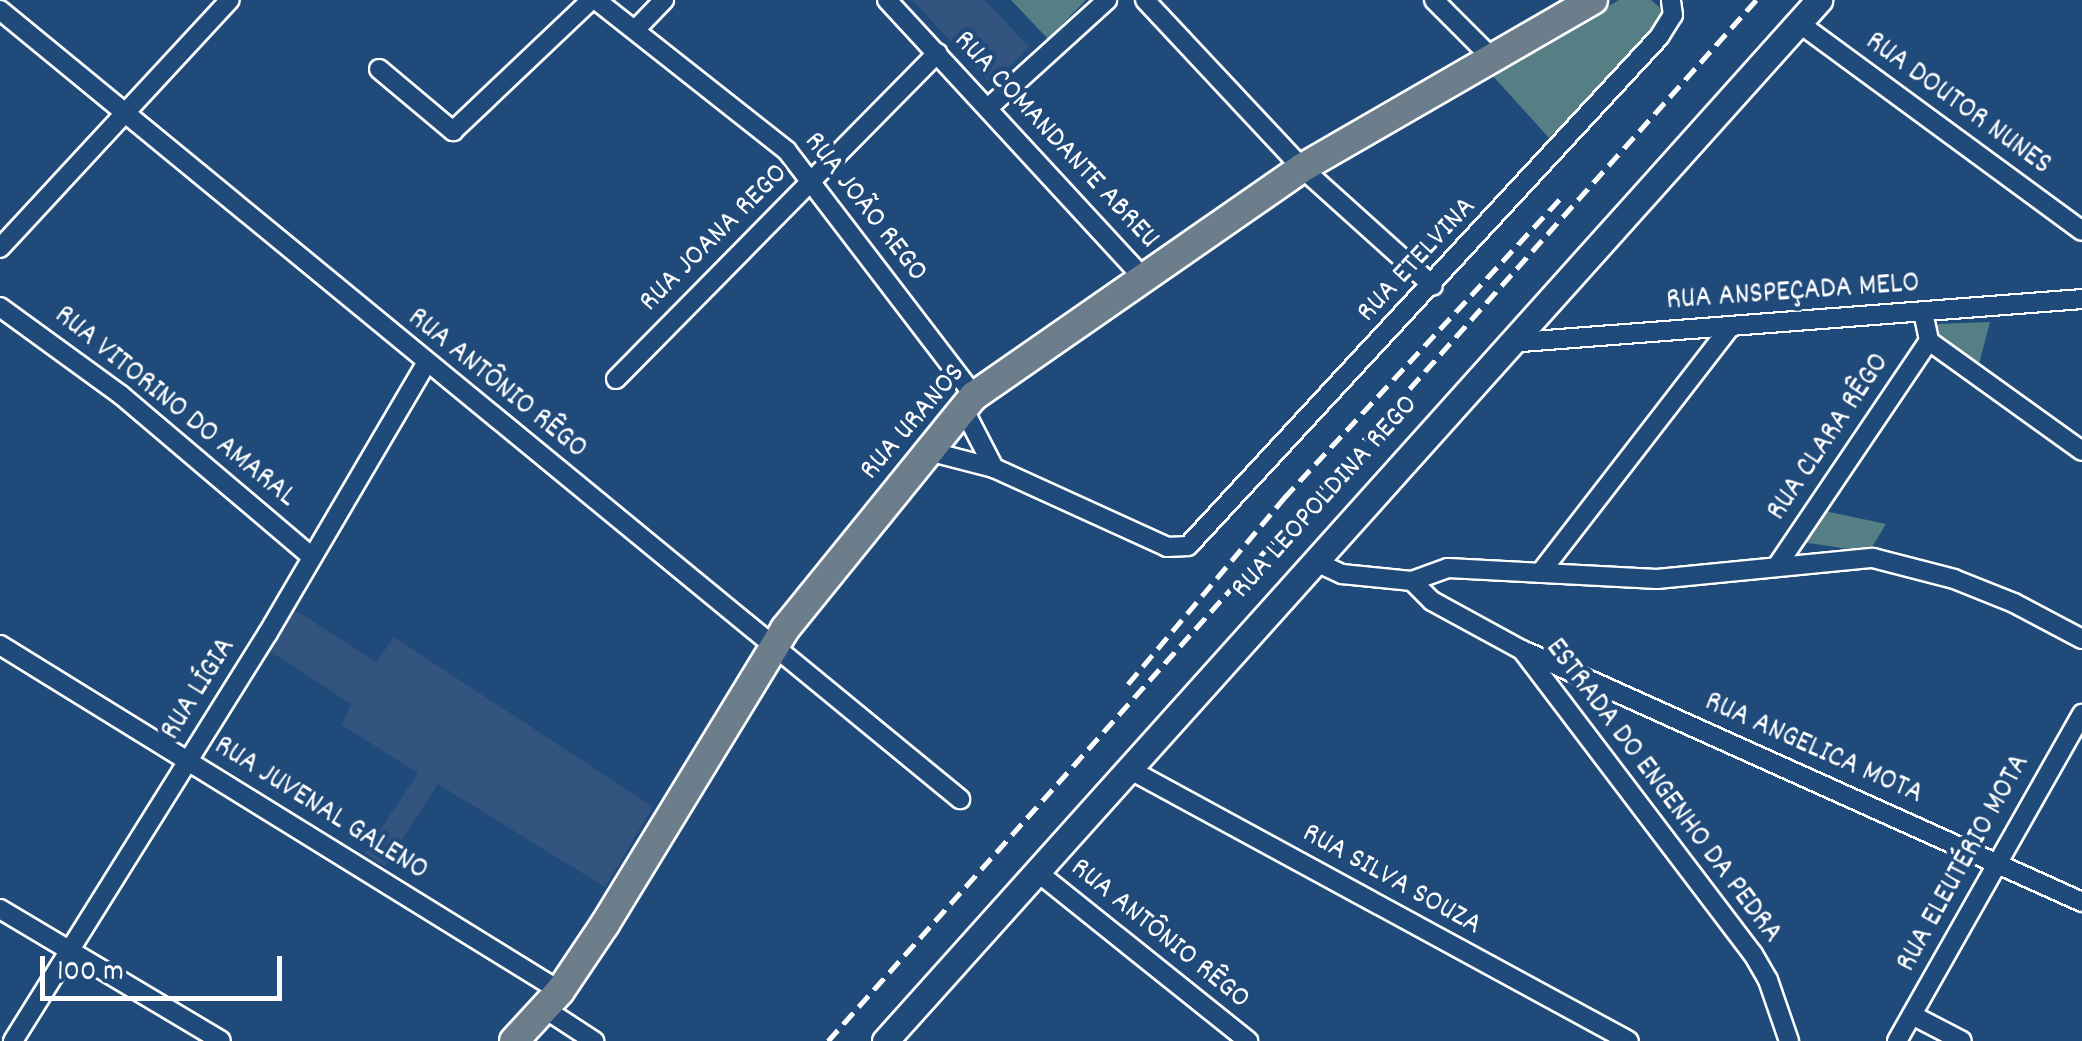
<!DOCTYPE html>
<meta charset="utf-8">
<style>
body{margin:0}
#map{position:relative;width:2082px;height:1041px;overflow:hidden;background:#1f4a7a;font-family:Dekko,sans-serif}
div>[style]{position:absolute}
.built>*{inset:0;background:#33547e}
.green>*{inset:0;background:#557e85}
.roads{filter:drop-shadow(2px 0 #fff) drop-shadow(-2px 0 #fff) drop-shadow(0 2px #fff) drop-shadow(0 -2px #fff)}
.minor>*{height:18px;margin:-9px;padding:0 9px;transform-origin:9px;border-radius:9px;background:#1f4a7a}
.secondary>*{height:25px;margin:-12.5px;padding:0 12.5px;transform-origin:12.5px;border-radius:12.5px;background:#1f4a7a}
.primary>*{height:28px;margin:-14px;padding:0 14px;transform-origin:14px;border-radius:14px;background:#6c7d8b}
.rail>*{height:5px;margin-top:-2.5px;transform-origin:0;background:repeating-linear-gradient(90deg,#fff 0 15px,transparent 0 23px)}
span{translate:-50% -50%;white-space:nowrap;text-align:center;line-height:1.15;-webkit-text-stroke:9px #1f4a7a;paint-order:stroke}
.street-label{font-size:30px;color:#fff}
.scale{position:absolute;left:40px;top:956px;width:242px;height:45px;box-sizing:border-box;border:5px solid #fff;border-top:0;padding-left:12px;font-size:30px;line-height:35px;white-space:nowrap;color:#fff;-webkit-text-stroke:8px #1f4a7a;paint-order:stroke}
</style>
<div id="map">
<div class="built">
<div style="clip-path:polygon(912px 0,985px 0,1029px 47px,991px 84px)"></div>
<div style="clip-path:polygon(295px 610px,376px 662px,394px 637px,653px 807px,605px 887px,438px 784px,385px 866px,365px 853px,418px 773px,342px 725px,351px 704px,268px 650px)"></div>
</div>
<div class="green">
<div style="clip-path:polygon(1011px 0,1086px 0,1048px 39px)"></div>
<div style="clip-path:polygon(1619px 0,1651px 0,1664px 11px,1660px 31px,1549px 138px,1492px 75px)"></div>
<div style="clip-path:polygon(1990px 322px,1978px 368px,1934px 335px,1936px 324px)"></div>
<div style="clip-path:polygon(1820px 510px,1886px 524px,1869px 552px,1801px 542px)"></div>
</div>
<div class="roads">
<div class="minor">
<div style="left:596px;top:0;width:243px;rotate:38.3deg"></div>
<div style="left:787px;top:151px;width:308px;rotate:52.6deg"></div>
<div style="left:887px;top:0;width:376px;rotate:47.3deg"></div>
<div style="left:1145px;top:0;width:230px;rotate:46.9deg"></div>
<div style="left:1302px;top:168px;width:176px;rotate:42deg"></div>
<div style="left:1434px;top:0;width:83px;rotate:45deg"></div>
<div style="left:0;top:10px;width:1243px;rotate:39.42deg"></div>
<div style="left:1799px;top:23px;width:351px;rotate:36.3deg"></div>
<div style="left:635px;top:30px;width:42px;rotate:-46deg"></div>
<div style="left:379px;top:69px;width:97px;rotate:40deg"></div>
<div style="left:453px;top:131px;width:190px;rotate:-43.5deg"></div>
<div style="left:988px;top:108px;width:161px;rotate:-42.2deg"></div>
<div style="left:0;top:248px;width:338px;rotate:-47.2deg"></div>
<div style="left:0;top:307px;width:150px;rotate:36deg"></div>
<div style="left:121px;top:395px;width:249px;rotate:40.3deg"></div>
<div style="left:1923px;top:312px;width:30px;rotate:78deg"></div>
<div style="left:1929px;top:341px;width:188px;rotate:35.7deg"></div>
<div style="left:1508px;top:343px;width:576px;rotate:-4.38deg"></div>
<div style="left:616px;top:379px;width:458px;rotate:-45.4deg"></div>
<div style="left:963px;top:408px;width:68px;rotate:62.7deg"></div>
<div style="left:928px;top:451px;width:68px;rotate:14.4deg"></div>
<div style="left:994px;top:468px;width:190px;rotate:24.5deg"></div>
<div style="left:1167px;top:547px;width:21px;rotate:-3deg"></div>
<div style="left:1188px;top:546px;width:693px;rotate:-47.22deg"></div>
<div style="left:1659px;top:37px;width:26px;rotate:-58deg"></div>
<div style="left:1673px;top:15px;width:15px;rotate:-98deg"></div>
<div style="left:1314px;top:561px;width:31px;rotate:25deg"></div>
<div style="left:1342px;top:574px;width:70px;rotate:5.7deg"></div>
<div style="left:1412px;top:581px;width:28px;rotate:45deg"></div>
<div style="left:1432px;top:601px;width:102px;rotate:28.6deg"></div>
<div style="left:1522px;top:650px;width:382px;rotate:52.8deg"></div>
<div style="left:1753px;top:954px;width:30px;rotate:60deg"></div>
<div style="left:1768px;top:980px;width:65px;rotate:71deg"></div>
<div style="left:1777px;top:566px;width:272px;rotate:-56deg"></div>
<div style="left:1540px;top:573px;width:312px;rotate:-52.3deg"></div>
<div style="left:1412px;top:581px;width:38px;rotate:-20deg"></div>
<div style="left:1448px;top:568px;width:209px;rotate:3deg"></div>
<div style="left:1657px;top:579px;width:217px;rotate:-5.6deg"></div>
<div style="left:1873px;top:558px;width:84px;rotate:14.5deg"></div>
<div style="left:1954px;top:579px;width:65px;rotate:21.8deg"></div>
<div style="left:2014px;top:603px;width:77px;rotate:27.9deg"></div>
<div style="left:0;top:645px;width:658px;rotate:31.71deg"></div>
<div style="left:1527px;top:652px;width:609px;rotate:24.25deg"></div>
<div style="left:1127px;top:768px;width:571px;rotate:28.54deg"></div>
<div style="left:1036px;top:871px;width:272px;rotate:38.7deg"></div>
<div style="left:0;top:909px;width:257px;rotate:30.8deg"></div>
<div style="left:545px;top:1009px;width:59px;rotate:33.1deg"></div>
<div style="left:1912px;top:1015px;width:56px;rotate:27.5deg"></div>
<div style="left:13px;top:1041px;width:481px;rotate:-58deg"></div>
<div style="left:268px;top:633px;width:312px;rotate:-59.6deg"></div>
<div style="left:1897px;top:1041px;width:376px;rotate:-60.5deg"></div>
</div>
<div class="secondary">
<div style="left:885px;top:1041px;width:1399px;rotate:-48.1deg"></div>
</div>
<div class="primary">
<div style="left:514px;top:1041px;width:68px;rotate:-47.4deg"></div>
<div style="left:560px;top:991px;width:81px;rotate:-56.1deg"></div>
<div style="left:605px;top:924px;width:346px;rotate:-58.6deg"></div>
<div style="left:785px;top:629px;width:300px;rotate:-51deg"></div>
<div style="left:974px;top:396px;width:399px;rotate:-34.8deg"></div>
<div style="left:1302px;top:168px;width:336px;rotate:-30deg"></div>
</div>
</div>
<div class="rail">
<div style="left:1128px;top:684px;width:243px;rotate:-50deg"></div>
<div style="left:1284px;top:498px;width:407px;rotate:-47.3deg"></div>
<div style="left:828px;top:1041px;width:1395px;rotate:-48.28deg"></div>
</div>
<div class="street-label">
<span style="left:1957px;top:105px;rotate:36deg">RUA DOUTOR NUNES</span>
<span style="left:1055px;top:141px;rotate:47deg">RUA COMANDANTE ABREU</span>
<span style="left:864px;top:208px;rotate:52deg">RUA JOÃO REGO</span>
<span style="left:715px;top:239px;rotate:-45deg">RUA JOANA REGO</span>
<span style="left:1418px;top:261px;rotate:-47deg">RUA ETELVINA</span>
<span style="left:1793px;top:294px;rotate:-4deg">RUA ANSPEÇADA MELO</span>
<span style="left:496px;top:385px;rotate:39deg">RUA ANTÔNIO RÊGO</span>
<span style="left:174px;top:408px;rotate:39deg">RUA VITORINO DO AMARAL</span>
<span style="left:914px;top:423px;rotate:-49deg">RUA URANOS</span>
<span style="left:1830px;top:438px;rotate:-56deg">RUA CLARA RÊGO</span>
<span style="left:1326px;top:498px;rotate:-48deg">RUA LEOPOLDINA REGO</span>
<span style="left:200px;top:690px;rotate:-58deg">RUA LÍGIA</span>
<span style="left:1813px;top:750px;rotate:24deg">RUA ANGELICA MOTA</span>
<span style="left:1662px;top:792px;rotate:53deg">ESTRADA DO ENGENHO DA PEDRA</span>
<span style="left:320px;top:810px;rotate:32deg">RUA JUVENAL GALENO</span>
<span style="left:1965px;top:864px;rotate:-61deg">RUA ELEUTÉRIO MOTA</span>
<span style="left:1391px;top:881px;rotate:29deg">RUA SILVA SOUZA</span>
<span style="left:1159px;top:935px;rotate:39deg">RUA ANTÔNIO RÊGO</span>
</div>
<div class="scale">100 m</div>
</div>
